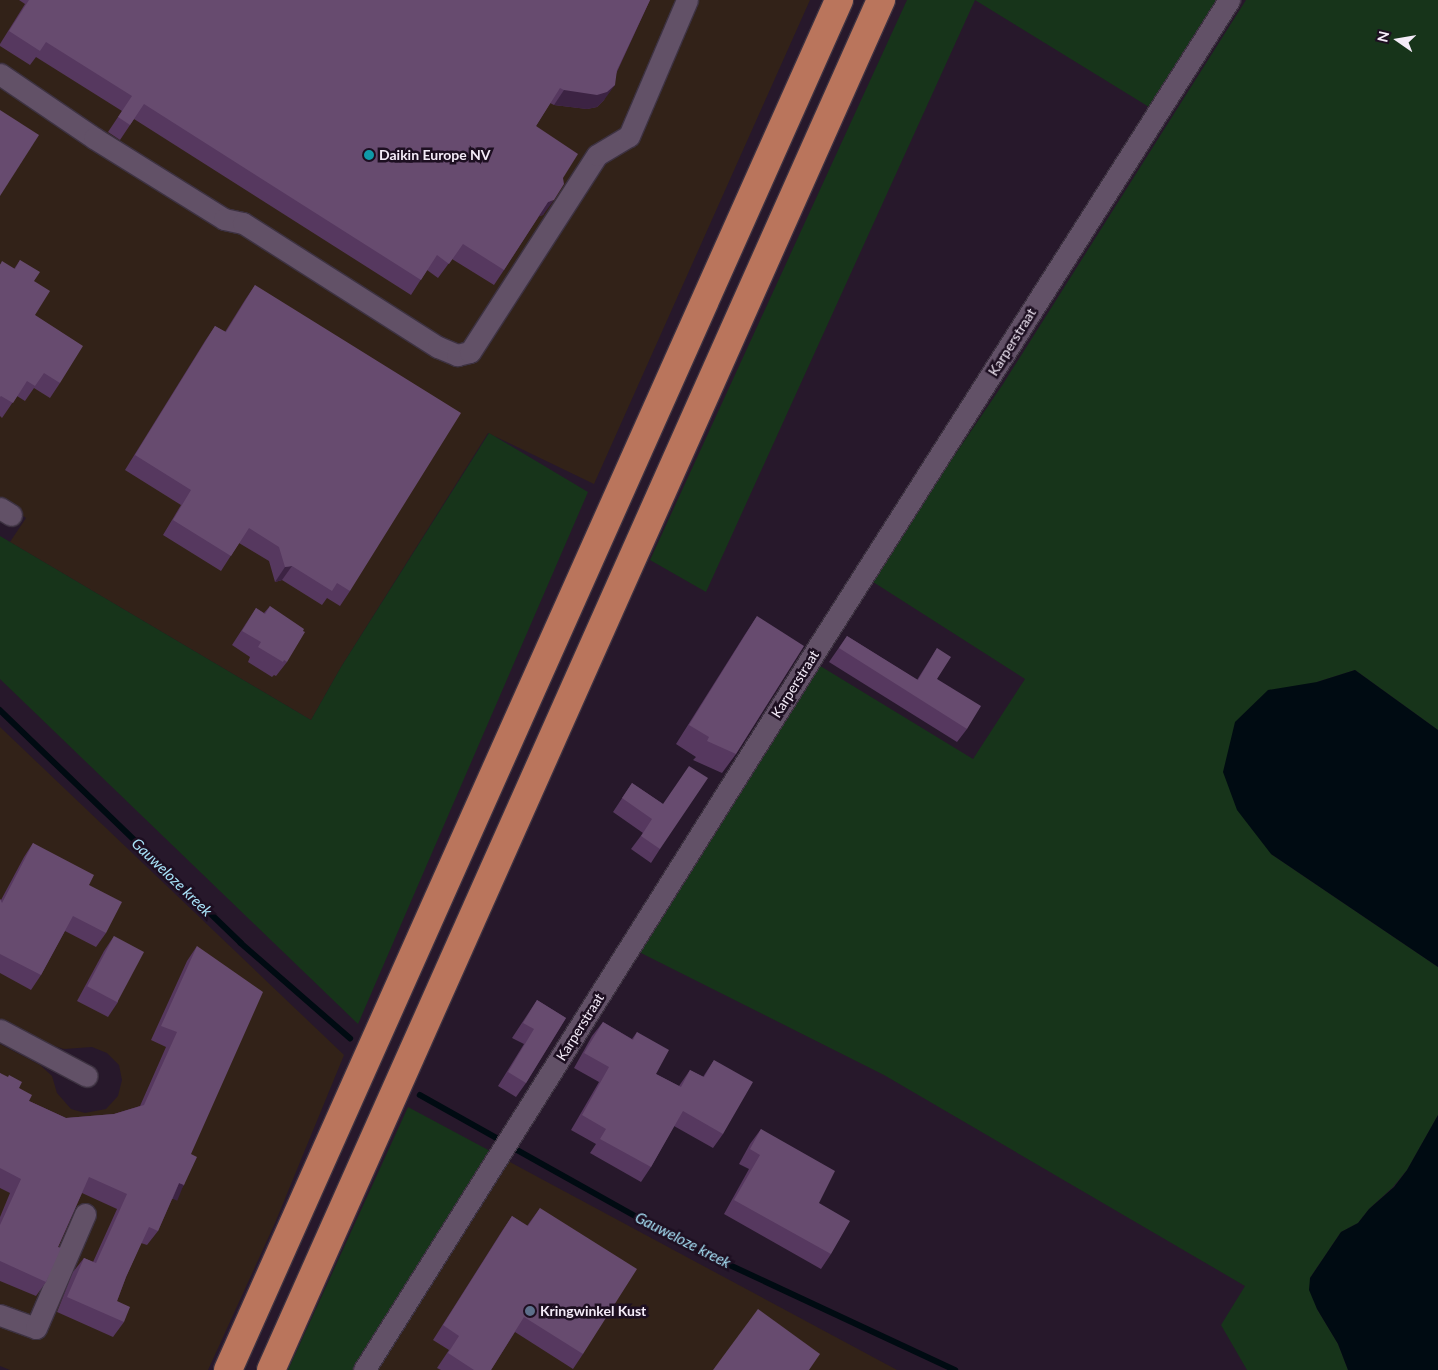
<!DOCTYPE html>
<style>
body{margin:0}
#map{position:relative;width:1438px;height:1370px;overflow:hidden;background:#27182b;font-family:Lato,sans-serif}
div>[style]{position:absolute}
.industrial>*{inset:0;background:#322218}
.green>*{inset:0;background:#17341a}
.water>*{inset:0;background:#000b12}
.stream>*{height:5.5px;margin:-2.75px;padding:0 2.75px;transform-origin:2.75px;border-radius:2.75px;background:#000b12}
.roads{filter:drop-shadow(1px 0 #3d3241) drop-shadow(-1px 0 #3d3241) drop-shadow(0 1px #3d3241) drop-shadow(0 -1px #3d3241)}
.minor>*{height:21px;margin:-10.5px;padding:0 10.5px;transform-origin:10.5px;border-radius:10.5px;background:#625167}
.highway>*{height:28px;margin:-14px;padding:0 14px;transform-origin:14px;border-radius:14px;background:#ba755c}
.wall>*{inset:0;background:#56385f}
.shaded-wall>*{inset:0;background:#3c2343;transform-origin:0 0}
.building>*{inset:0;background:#674b6f;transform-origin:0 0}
.dots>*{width:14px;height:14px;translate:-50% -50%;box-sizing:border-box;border:2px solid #1d0f21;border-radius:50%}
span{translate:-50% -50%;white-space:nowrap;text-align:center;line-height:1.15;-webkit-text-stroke:5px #1d0f21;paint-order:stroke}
.poi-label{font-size:14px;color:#f4ebf8;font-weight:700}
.left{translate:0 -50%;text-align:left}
.street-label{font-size:14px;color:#f4ebf8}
.water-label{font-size:15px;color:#a9e3f9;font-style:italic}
.north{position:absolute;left:1373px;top:15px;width:50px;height:50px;-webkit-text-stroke:4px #1d0f21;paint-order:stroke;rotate:283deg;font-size:14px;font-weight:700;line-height:20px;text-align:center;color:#f4ebf8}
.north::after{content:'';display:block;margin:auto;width:18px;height:22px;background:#f4ebf8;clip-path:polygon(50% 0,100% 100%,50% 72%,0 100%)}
</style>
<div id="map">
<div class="industrial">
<div style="clip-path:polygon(0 0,810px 0,594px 484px,488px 433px,341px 667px,311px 720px,10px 542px,26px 518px,0 499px)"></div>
<div style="clip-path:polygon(0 727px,344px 1055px,275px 1223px,208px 1370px,10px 1370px,0 1366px,0 1044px,40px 1065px,52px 1076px,57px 1093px,71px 1109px,85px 1113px,106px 1109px,118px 1096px,122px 1080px,119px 1065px,107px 1053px,92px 1047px,64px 1049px,51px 1045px,0 1019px)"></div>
<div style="clip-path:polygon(506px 1160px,897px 1370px,371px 1370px)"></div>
</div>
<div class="green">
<div style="clip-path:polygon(907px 0,1216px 0,1149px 107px,975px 0,706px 592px,650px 560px)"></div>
<div style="clip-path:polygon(1246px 0,1438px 0,1438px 730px,1355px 670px,1317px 682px,1271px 854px,1438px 967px,1438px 1115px,1407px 1170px,1393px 1187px,1369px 1209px,1358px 1223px,1341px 1232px,1310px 1278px,1317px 1309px,1338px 1344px,1348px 1370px,1247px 1370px,1221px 1325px,1245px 1286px,884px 1075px,637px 951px,817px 664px,973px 759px,1025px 679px,870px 580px,1003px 384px)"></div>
<div style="clip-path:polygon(489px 433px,588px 492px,358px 1024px,0 679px,0 536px,311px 720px,341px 667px)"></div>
<div style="clip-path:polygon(408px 1107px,492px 1152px,355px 1370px,288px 1370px)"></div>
</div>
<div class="water">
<div style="clip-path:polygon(1355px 670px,1438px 730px,1438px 967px,1271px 854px,1237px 810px,1223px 772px,1235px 722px,1268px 690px,1317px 682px)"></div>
<div style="clip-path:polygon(1438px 1115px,1438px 1370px,1348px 1370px,1338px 1344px,1317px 1309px,1309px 1290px,1310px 1278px,1341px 1232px,1358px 1223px,1369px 1209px,1394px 1187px,1407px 1170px)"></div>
</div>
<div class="stream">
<div style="left:0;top:710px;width:335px;rotate:44deg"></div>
<div style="left:241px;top:943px;width:145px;rotate:41.1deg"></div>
<div style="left:420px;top:1095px;width:94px;rotate:29.3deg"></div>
<div style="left:510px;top:1146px;width:203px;rotate:29.2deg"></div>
<div style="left:687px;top:1245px;width:296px;rotate:25deg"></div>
</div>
<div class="roads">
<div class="minor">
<div style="left:0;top:74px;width:114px;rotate:34.2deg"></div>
<div style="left:94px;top:138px;width:153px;rotate:31.9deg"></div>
<div style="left:224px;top:219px;width:19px;rotate:12deg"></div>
<div style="left:243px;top:223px;width:231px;rotate:32.5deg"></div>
<div style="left:438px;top:347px;width:21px;rotate:23deg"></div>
<div style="left:457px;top:355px;width:13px;rotate:-13deg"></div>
<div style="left:470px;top:352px;width:234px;rotate:-57.2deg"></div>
<div style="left:597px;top:155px;width:37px;rotate:-31deg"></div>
<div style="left:629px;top:136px;width:148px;rotate:-66.9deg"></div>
<div style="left:0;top:508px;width:13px;rotate:32deg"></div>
<div style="left:0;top:1030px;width:98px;rotate:27.9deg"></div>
<div style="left:0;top:1315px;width:38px;rotate:20deg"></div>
<div style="left:36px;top:1328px;width:124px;rotate:-66.7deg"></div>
<div style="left:364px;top:1370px;width:854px;rotate:-57.87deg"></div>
<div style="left:818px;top:647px;width:767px;rotate:-57.57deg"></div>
</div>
<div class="highway">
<div style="left:228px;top:1370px;width:1500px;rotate:-65.96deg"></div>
<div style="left:271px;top:1370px;width:1500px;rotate:-66deg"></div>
</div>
</div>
<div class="wall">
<div style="clip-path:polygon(19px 0,650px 0,604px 100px,597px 107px,587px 109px,554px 105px,550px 103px,536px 126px,563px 178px,543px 215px,539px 216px,504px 270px,494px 285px,452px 259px,438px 278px,427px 270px,411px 295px,134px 119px,120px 140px,108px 132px,122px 111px,36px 57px,30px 65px,0 46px,0 44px,25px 4px)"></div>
<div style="clip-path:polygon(20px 260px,34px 281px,35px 315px,60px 383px,50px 398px,34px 388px,25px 401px,17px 396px,2px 418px,0 416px,0 264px,14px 269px)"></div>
<div style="clip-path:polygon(255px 285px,350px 591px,340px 606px,327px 598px,322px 605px,282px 580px,275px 582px,269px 561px,239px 543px,221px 571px,163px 535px,181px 505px,125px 470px,205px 341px,215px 326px,225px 332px,245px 300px)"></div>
<div style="clip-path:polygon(270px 606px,287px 662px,276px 676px,274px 675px,272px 677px,248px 662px,250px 657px,232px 645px,256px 608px,264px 613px)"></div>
<div style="clip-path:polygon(757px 616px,736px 754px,722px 773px,693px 760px,696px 757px,676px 744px,744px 636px)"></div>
<div style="clip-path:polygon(847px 636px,917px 680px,937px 648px,937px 679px,967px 729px,957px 742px,829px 662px)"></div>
<div style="clip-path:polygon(632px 783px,663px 804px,660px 849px,651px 863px,631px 849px,643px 833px,613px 812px)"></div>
<div style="clip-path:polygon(33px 843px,89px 885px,106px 933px,96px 947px,65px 931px,41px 975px,31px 990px,0 973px,0 899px,1px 900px,24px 857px)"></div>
<div style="clip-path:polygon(114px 936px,118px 1002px,108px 1017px,77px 1001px,104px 951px)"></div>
<div style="clip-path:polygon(197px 946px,191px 1154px,184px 1185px,174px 1199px,172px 1199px,158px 1231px,147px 1245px,141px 1243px,126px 1277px,117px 1301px,124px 1322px,113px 1337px,57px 1312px,73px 1272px,84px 1258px,93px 1262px,117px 1209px,82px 1193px,58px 1247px,46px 1282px,36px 1296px,0 1281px,0 1217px,10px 1193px,0 1188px,0 1073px,19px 1088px,29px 1101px,66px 1118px,114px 1114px,140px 1106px,166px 1047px,151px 1040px,187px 961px)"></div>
<div style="clip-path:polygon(537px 1000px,566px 1018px,526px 1083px,516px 1097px,498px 1086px,524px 1044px,512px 1038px)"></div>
<div style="clip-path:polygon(603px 1022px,632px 1039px,637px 1032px,656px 1074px,679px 1086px,690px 1070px,703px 1077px,714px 1060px,723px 1134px,713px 1148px,674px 1126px,651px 1167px,641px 1182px,590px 1153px,596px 1144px,571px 1130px,599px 1082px,574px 1068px,592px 1036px)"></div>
<div style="clip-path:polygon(761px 1129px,819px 1203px,831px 1254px,821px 1269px,724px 1214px,749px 1169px,739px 1164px,750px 1144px)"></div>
<div style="clip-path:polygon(540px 1208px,583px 1354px,573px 1369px,515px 1332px,491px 1370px,441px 1370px,437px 1368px,449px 1350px,433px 1340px,502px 1231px,512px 1216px,527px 1226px)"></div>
</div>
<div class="shaded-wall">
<div style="clip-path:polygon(615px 85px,604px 100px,597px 107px,587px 109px,554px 105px,564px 90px)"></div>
<div style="clip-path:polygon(554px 200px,543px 215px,537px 217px,548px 202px)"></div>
<div style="clip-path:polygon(292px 566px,282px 580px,275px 582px,285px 567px)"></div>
<div style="left:179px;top:1183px;width:5px;height:17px;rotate:22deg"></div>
</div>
<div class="building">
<div style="clip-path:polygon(29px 0,650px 0,617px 70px,615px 85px,607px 92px,597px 95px,564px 90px,560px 88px,536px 126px,578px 154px,563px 178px,564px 184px,554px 200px,548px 202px,504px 270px,463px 244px,449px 264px,437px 255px,421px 280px,144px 104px,130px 125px,118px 117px,132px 96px,46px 42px,40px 51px,9px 31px)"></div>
<div style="clip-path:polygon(0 110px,39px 135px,0 196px)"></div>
<div style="clip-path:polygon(20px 260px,40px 272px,34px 281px,50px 291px,35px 315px,83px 346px,60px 383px,44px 373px,35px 386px,27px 381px,13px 403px,1px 396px,0 397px,0 265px,2px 261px,15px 269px)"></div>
<div style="clip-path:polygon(255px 285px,461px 413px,350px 591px,337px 583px,332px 591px,292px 566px,285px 567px,279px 547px,249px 528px,231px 556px,173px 520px,191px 490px,135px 455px,215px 326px,226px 332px)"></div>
<div style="clip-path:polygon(270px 606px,304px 629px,303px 631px,305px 632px,287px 662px,284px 660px,283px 662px,258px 647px,261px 642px,242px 631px,256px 608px,265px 614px)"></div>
<div style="clip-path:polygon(757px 616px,804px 646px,736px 754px,707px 741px,709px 737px,689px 725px)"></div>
<div style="clip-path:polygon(847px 636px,918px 680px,937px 648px,951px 657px,937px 679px,981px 706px,967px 729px,839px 648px)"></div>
<div style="clip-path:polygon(689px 766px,708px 778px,660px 849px,641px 836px,652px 819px,622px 798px,632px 783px,663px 804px)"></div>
<div style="clip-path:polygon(33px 843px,94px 875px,89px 885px,122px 902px,106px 933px,73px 916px,41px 975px,0 954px,0 899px,2px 903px)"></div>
<div style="left:114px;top:936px;width:34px;height:57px;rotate:28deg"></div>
<div style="clip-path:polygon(197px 946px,263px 992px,191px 1154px,197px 1157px,184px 1185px,179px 1183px,158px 1231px,149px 1227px,126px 1277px,117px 1301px,130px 1307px,124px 1322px,67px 1297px,84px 1258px,96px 1263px,127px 1194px,89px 1177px,58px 1247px,61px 1248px,46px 1282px,0 1261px,0 1225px,21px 1179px,0 1168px,0 1073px,8px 1077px,9px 1075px,22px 1082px,19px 1088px,32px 1095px,29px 1101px,66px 1118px,114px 1114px,144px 1105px,177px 1032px,161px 1026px)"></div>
<div style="clip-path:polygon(537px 1000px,566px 1018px,526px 1083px,508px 1072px,534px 1029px,523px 1023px)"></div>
<div style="clip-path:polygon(603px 1022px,633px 1040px,637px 1032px,669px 1050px,656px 1074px,681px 1087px,690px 1070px,704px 1077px,714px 1060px,753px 1082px,723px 1134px,683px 1111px,651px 1167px,600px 1139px,606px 1129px,582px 1115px,609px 1067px,584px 1053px)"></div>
<div style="clip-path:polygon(761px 1129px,835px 1171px,819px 1203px,850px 1221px,831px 1254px,734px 1200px,760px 1155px,750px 1149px)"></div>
<div style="clip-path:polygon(540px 1208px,637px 1269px,583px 1354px,524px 1317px,491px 1370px,474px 1370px,448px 1353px,459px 1336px,443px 1325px,512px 1216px,528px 1226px)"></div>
<div style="clip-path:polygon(758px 1309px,820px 1354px,809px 1370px,713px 1370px)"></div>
</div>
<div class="dots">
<div style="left:369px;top:155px;background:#0f9aa8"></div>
<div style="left:530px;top:1311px;background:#5c6f8a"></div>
</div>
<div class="poi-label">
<span class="left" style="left:379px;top:155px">Daikin Europe NV</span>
<span class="left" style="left:540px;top:1311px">Kringwinkel Kust</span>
</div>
<div class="street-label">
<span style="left:1012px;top:342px;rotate:-58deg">Karperstraat</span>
<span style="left:795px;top:684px;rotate:-58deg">Karperstraat</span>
<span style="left:580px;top:1027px;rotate:-58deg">Karperstraat</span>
</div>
<div class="water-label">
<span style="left:172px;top:877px;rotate:44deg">Gauweloze kreek</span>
<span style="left:683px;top:1240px;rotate:27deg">Gauweloze kreek</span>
</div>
<div class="north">N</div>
</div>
